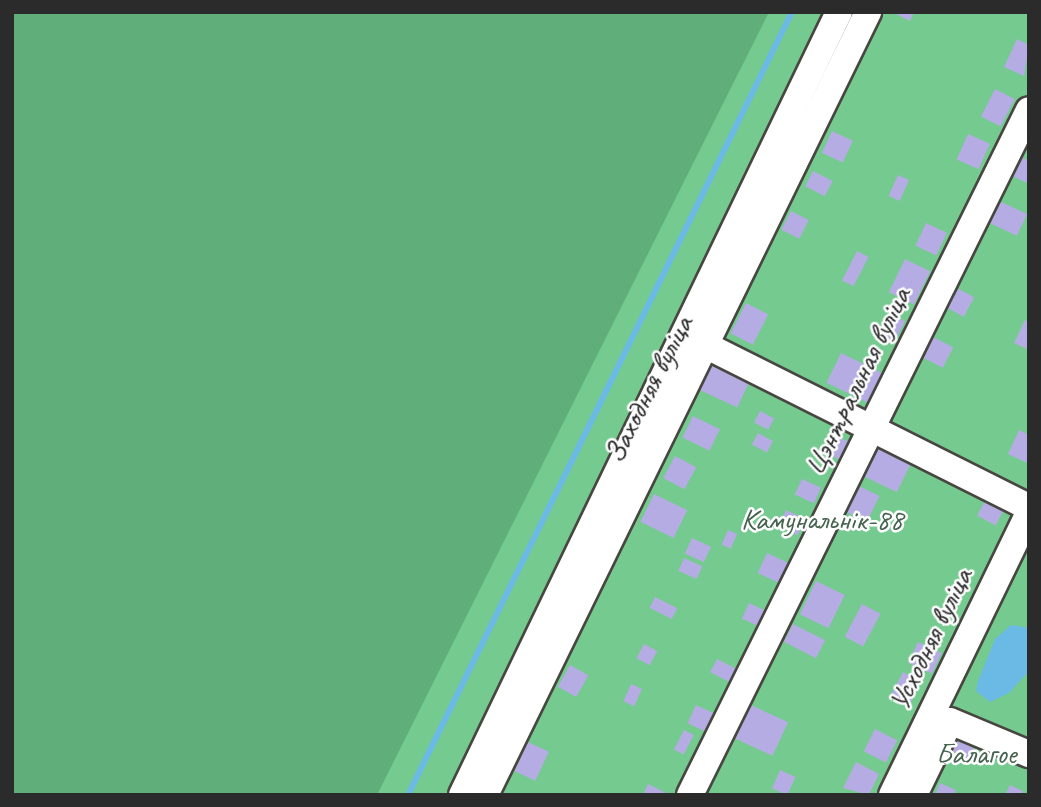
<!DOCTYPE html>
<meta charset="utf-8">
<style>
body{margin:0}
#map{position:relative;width:1041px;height:807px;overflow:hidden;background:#eeddba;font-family:Caveat,sans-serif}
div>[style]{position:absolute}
.green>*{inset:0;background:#75cb8f;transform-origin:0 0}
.forest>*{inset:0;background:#60af7a}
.water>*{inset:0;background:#6bb9e5}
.stream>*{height:6px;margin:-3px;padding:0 3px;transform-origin:3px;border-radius:3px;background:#6bb9e5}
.building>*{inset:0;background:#b4ace2;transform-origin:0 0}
.roads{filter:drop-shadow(2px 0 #484640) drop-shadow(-2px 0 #484640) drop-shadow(0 2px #484640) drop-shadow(0 -2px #484640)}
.minor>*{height:26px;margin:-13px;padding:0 13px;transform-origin:13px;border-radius:13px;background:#fff}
span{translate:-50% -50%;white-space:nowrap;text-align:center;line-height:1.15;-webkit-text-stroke:5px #fff;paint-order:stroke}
.street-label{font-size:30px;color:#2b2b2b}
.park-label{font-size:30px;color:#45634e}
.frame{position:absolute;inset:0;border:14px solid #2b2b2b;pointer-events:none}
</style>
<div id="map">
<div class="green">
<div style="left:12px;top:12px;width:1017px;height:783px"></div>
</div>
<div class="forest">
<div style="clip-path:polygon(12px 12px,769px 12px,377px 795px,12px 795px)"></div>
</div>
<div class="water">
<div style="clip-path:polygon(1011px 625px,1029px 628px,1029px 671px,1009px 693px,990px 702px,976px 691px,978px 681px,995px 639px)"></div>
</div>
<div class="stream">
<div style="left:408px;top:795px;width:872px;rotate:-63.88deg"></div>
</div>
<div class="building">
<div style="clip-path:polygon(892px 12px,914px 12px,910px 21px)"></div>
<div style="clip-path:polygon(1017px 39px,1029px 45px,1024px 76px,1004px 67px)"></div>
<div style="left:995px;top:89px;width:22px;height:31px;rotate:27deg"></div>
<div style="left:832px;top:131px;width:23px;height:24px;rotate:25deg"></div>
<div style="left:968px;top:134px;width:24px;height:28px;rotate:24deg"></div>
<div style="clip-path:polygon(1019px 156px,1029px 161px,1029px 184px,1010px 175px)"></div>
<div style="left:813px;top:171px;width:22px;height:17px;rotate:27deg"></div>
<div style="left:898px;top:175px;width:12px;height:23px;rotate:24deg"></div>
<div style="left:999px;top:201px;width:31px;height:24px;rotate:25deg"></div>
<div style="left:791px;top:211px;width:20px;height:21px;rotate:27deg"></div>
<div style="left:926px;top:223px;width:23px;height:25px;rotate:25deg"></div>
<div style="left:857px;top:251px;width:13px;height:33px;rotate:27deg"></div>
<div style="left:905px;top:259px;width:28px;height:37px;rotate:26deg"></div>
<div style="left:953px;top:286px;width:24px;height:22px;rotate:28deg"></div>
<div style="left:746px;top:303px;width:25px;height:34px;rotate:27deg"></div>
<div style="left:889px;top:313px;width:18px;height:25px;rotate:27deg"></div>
<div style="clip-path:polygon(1025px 320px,1029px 322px,1029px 350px,1014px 343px)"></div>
<div style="left:931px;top:336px;width:25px;height:23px;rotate:27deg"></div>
<div style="left:841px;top:353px;width:46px;height:33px;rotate:26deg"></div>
<div style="left:711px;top:360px;width:44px;height:32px;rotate:25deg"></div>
<div style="left:760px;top:411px;width:16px;height:13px;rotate:27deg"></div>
<div style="left:693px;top:416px;width:30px;height:24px;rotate:26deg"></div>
<div style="clip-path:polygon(1019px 430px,1029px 435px,1029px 464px,1008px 454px)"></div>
<div style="left:758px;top:433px;width:17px;height:13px;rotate:28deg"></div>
<div style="left:834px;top:435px;width:17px;height:20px;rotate:25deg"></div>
<div style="left:878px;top:442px;width:39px;height:37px;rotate:26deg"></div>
<div style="left:675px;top:456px;width:24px;height:25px;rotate:28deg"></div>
<div style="left:802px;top:479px;width:21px;height:17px;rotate:25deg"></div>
<div style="left:857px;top:485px;width:25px;height:29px;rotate:26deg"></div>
<div style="left:654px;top:494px;width:37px;height:31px;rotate:26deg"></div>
<div style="left:987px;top:497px;width:21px;height:21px;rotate:28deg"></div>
<div style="left:786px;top:510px;width:21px;height:18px;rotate:25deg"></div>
<div style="left:728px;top:530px;width:10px;height:16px;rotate:24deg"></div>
<div style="left:692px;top:538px;width:21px;height:17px;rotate:25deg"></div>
<div style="left:767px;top:553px;width:26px;height:22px;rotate:25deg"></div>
<div style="left:684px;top:558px;width:20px;height:14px;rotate:24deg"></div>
<div style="left:816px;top:581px;width:32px;height:37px;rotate:26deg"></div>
<div style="left:655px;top:597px;width:25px;height:12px;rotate:27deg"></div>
<div style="left:749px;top:603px;width:19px;height:17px;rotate:25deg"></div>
<div style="left:862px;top:604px;width:21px;height:37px;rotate:28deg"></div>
<div style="left:793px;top:624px;width:36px;height:20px;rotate:27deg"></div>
<div style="left:918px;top:642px;width:26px;height:23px;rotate:25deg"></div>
<div style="left:644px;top:644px;width:15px;height:16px;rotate:28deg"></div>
<div style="left:717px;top:659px;width:22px;height:15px;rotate:27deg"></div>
<div style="left:570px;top:665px;width:21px;height:25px;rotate:29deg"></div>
<div style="left:903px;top:672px;width:21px;height:26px;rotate:28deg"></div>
<div style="left:631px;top:684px;width:12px;height:19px;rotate:24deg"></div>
<div style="left:696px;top:705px;width:19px;height:20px;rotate:25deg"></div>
<div style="left:751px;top:705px;width:41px;height:37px;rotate:25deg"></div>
<div style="left:875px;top:729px;width:25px;height:25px;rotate:27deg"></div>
<div style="left:684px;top:730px;width:11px;height:22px;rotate:27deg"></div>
<div style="left:958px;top:740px;width:19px;height:13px;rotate:28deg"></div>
<div style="left:528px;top:742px;width:23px;height:32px;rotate:25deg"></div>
<div style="clip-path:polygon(856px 762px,879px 774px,869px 795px,843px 788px)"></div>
<div style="left:780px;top:770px;width:17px;height:20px;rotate:24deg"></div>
<div style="clip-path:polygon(940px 783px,956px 790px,954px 795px,935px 795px)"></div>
<div style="clip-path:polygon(648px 784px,670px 795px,643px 795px)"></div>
<div style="clip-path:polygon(1010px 785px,1023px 791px,1021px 795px,1005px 795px)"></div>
</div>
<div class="roads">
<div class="minor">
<div style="left:691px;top:338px;width:378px;rotate:26.6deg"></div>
<div style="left:462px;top:795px;width:869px;rotate:-64.29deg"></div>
<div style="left:485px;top:795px;width:872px;rotate:-63.93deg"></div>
<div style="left:690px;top:795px;width:764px;rotate:-63.67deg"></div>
<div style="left:892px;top:795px;width:314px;rotate:-64.1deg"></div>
<div style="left:914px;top:795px;width:82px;rotate:-64.1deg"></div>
<div style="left:950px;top:721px;width:86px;rotate:22.7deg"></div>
</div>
</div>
<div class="street-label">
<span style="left:857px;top:381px;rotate:-64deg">Цэнтральная вуліца</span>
<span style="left:648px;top:389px;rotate:-63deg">Заходняя вуліца</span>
<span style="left:930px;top:639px;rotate:-64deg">Усходняя вуліца</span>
</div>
<div class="park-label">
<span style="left:822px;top:519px">Камунальнік-88</span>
<span style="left:976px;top:753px">Балагое</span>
</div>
<div class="frame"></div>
</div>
